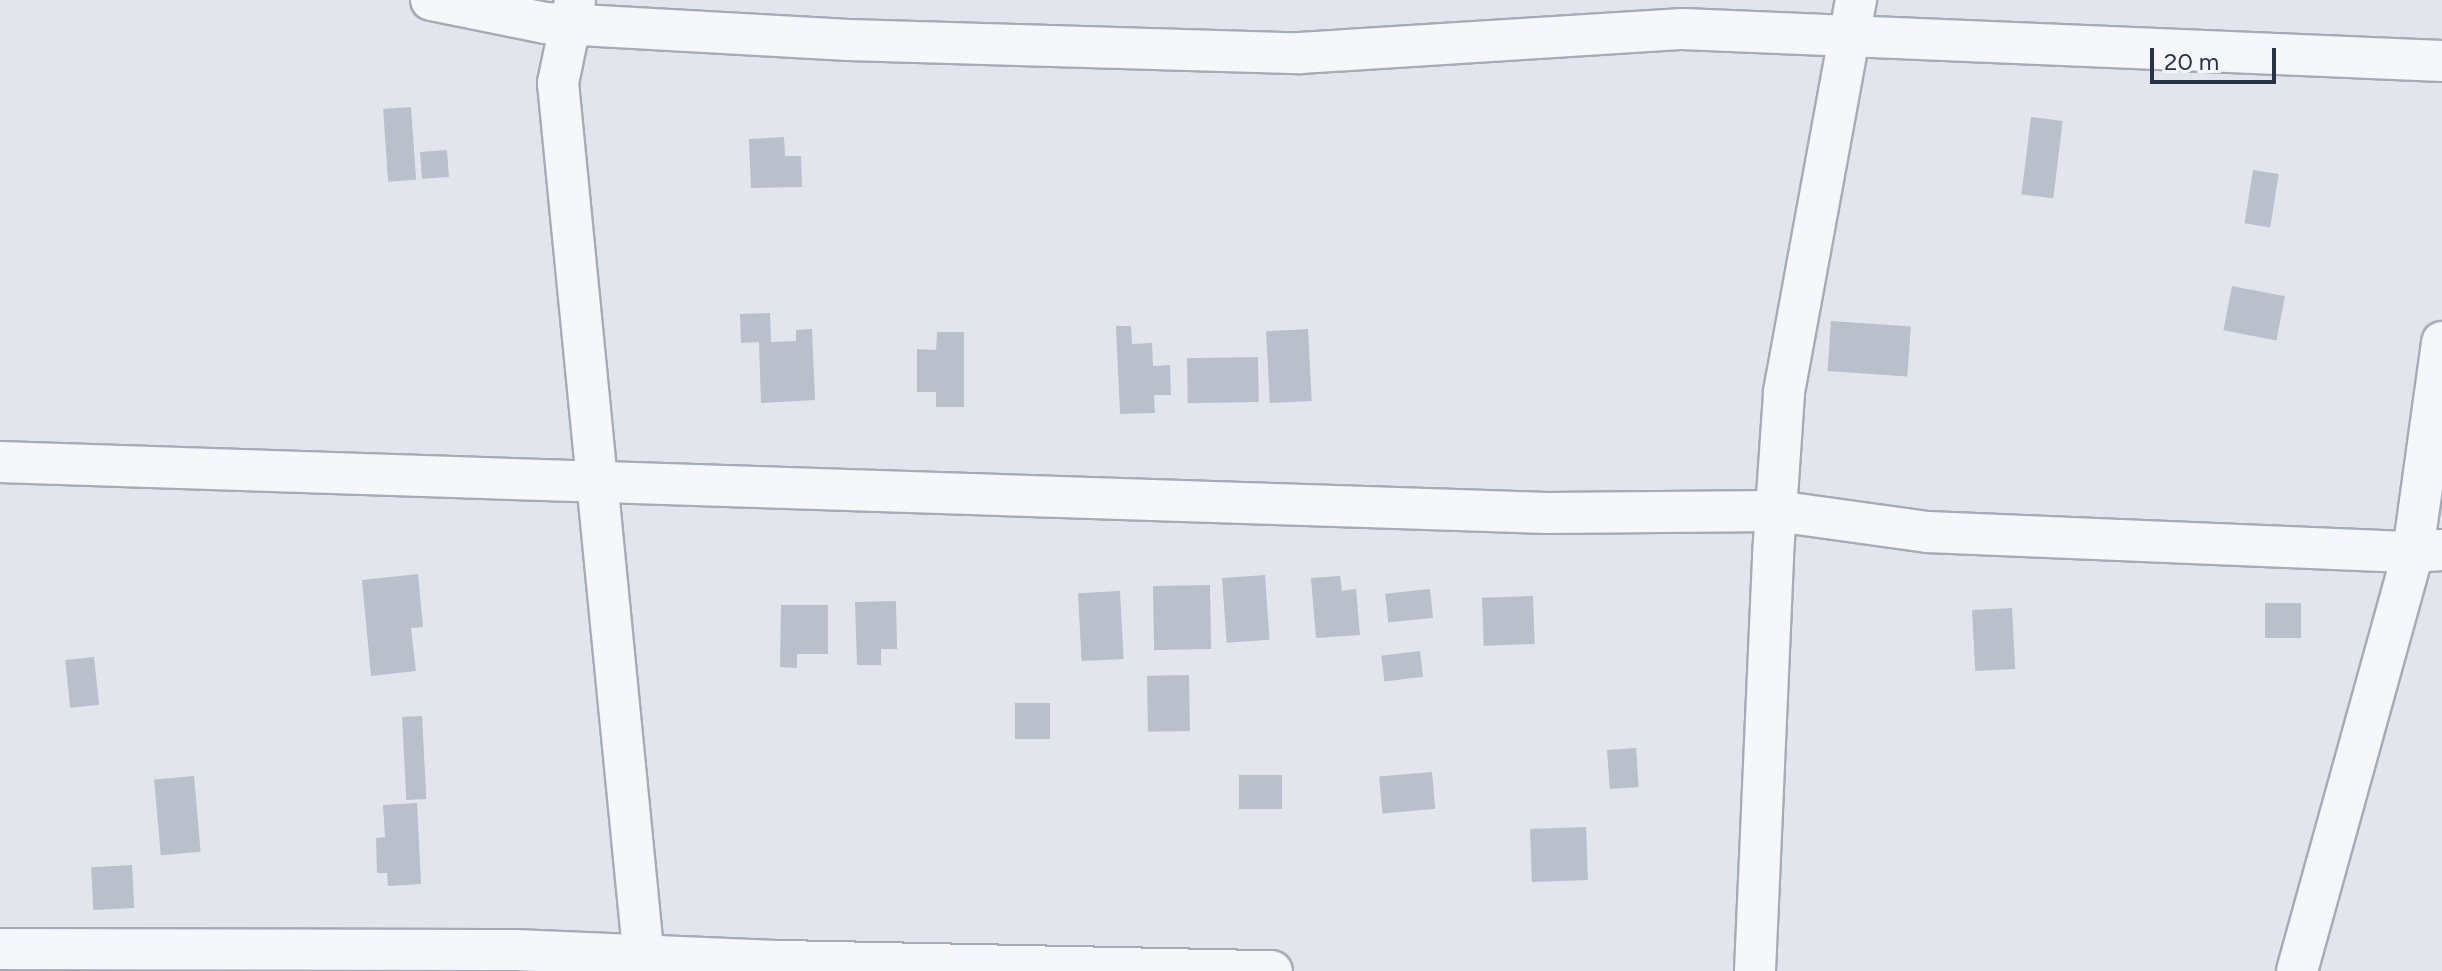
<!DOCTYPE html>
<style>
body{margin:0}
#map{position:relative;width:2442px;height:971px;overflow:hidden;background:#e2e6ec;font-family:Figtree,sans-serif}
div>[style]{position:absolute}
.building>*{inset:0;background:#b9bfcb;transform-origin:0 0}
.roads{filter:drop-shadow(2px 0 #a6acb7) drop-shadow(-2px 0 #a6acb7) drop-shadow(0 2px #a6acb7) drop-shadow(0 -2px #a6acb7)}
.minor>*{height:40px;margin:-20px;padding:0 20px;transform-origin:20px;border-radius:20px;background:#f6f7fa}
span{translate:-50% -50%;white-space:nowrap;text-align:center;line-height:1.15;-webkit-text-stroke:8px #f3f5f9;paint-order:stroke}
.scale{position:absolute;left:2150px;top:48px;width:126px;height:36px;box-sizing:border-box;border:4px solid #283247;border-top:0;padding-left:10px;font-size:24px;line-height:28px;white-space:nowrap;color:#283247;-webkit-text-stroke:6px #f3f5f9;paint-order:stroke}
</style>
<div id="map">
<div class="building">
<div style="left:411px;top:107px;width:73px;height:28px;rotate:86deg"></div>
<div style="left:2031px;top:117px;width:32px;height:78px;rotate:7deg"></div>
<div style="clip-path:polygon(784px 137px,785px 156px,801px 156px,802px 187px,751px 188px,749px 139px)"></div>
<div style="left:447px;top:150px;width:27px;height:27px;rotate:86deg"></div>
<div style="left:2253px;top:170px;width:26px;height:54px;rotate:9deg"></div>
<div style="left:2232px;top:286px;width:54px;height:45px;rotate:11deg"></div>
<div style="clip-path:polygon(770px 313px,771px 342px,796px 341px,796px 330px,812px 329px,815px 400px,761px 403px,759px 342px,741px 343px,740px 314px)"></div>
<div style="left:1831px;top:321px;width:80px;height:50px;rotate:4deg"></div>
<div style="clip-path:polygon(1116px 326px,1131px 326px,1132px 344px,1152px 343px,1153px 366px,1170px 365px,1171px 395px,1154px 395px,1155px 413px,1120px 414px)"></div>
<div style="left:1308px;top:329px;width:72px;height:42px;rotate:87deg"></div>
<div style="clip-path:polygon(937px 332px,964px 332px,964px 407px,936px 407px,936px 392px,917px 392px,917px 349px,936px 350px)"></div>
<div style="left:1258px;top:357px;width:45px;height:71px;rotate:89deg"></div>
<div style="clip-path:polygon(418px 574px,423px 627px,411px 628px,416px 671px,371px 676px,362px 580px)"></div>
<div style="left:1265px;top:575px;width:65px;height:43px;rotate:86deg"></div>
<div style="clip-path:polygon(1340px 576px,1342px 591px,1356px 589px,1360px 635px,1316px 638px,1311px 578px)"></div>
<div style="left:1210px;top:585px;width:64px;height:57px;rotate:89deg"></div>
<div style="left:1430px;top:589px;width:29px;height:45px;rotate:84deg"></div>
<div style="left:1120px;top:591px;width:68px;height:42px;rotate:87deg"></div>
<div style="left:1533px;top:596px;width:48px;height:51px;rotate:88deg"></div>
<div style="clip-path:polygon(896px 601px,897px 649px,881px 649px,881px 665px,857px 665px,855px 602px)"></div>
<div style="left:2301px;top:603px;width:35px;height:36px;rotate:90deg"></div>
<div style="clip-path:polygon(781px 605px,828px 605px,828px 654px,797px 654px,797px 668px,780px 667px)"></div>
<div style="left:2012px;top:608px;width:61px;height:40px;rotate:87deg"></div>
<div style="left:1420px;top:651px;width:26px;height:39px;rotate:83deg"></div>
<div style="left:94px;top:657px;width:48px;height:29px;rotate:84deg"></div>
<div style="left:1189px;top:675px;width:56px;height:42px;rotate:89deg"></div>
<div style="left:1015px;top:703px;width:35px;height:36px"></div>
<div style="left:422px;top:716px;width:83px;height:20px;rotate:87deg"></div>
<div style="left:1636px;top:748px;width:39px;height:29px;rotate:86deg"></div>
<div style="left:1432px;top:772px;width:37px;height:53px;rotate:85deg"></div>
<div style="left:1282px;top:775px;width:34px;height:43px;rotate:90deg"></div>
<div style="left:194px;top:776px;width:76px;height:40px;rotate:85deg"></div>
<div style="clip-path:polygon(417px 803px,421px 884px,388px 886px,387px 873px,377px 873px,376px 838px,385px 837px,383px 805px)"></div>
<div style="left:1586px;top:827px;width:53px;height:56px;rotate:88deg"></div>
<div style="left:132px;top:865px;width:43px;height:41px;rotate:87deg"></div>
</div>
<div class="roads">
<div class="minor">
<div style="left:431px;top:0;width:116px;rotate:11.4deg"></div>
<div style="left:545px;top:23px;width:304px;rotate:3.2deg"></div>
<div style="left:849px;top:40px;width:451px;rotate:1.7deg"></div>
<div style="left:1300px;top:53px;width:384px;rotate:-3.6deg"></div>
<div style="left:1683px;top:29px;width:760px;rotate:2.41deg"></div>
<div style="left:575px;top:1px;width:84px;rotate:101.7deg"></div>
<div style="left:558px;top:83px;width:892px;rotate:84.4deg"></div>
<div style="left:0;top:462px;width:1548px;rotate:1.89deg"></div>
<div style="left:1547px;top:513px;width:229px;rotate:-0.5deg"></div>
<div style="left:1776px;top:511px;width:153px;rotate:7.9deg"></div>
<div style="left:1928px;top:532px;width:485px;rotate:2.4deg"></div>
<div style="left:2413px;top:552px;width:29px;rotate:-4deg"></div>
<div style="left:0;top:949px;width:515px;rotate:0.11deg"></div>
<div style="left:515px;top:950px;width:267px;rotate:2.4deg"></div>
<div style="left:782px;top:961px;width:490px;rotate:1.2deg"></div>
<div style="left:1755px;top:971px;width:416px;rotate:-87.5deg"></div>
<div style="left:1773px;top:555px;width:163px;rotate:-86.1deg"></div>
<div style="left:1784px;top:392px;width:399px;rotate:-79.6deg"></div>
<div style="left:2297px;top:971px;width:435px;rotate:-74.5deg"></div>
<div style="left:2413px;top:552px;width:212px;rotate:-82.1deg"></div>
</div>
</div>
<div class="scale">20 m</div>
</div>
